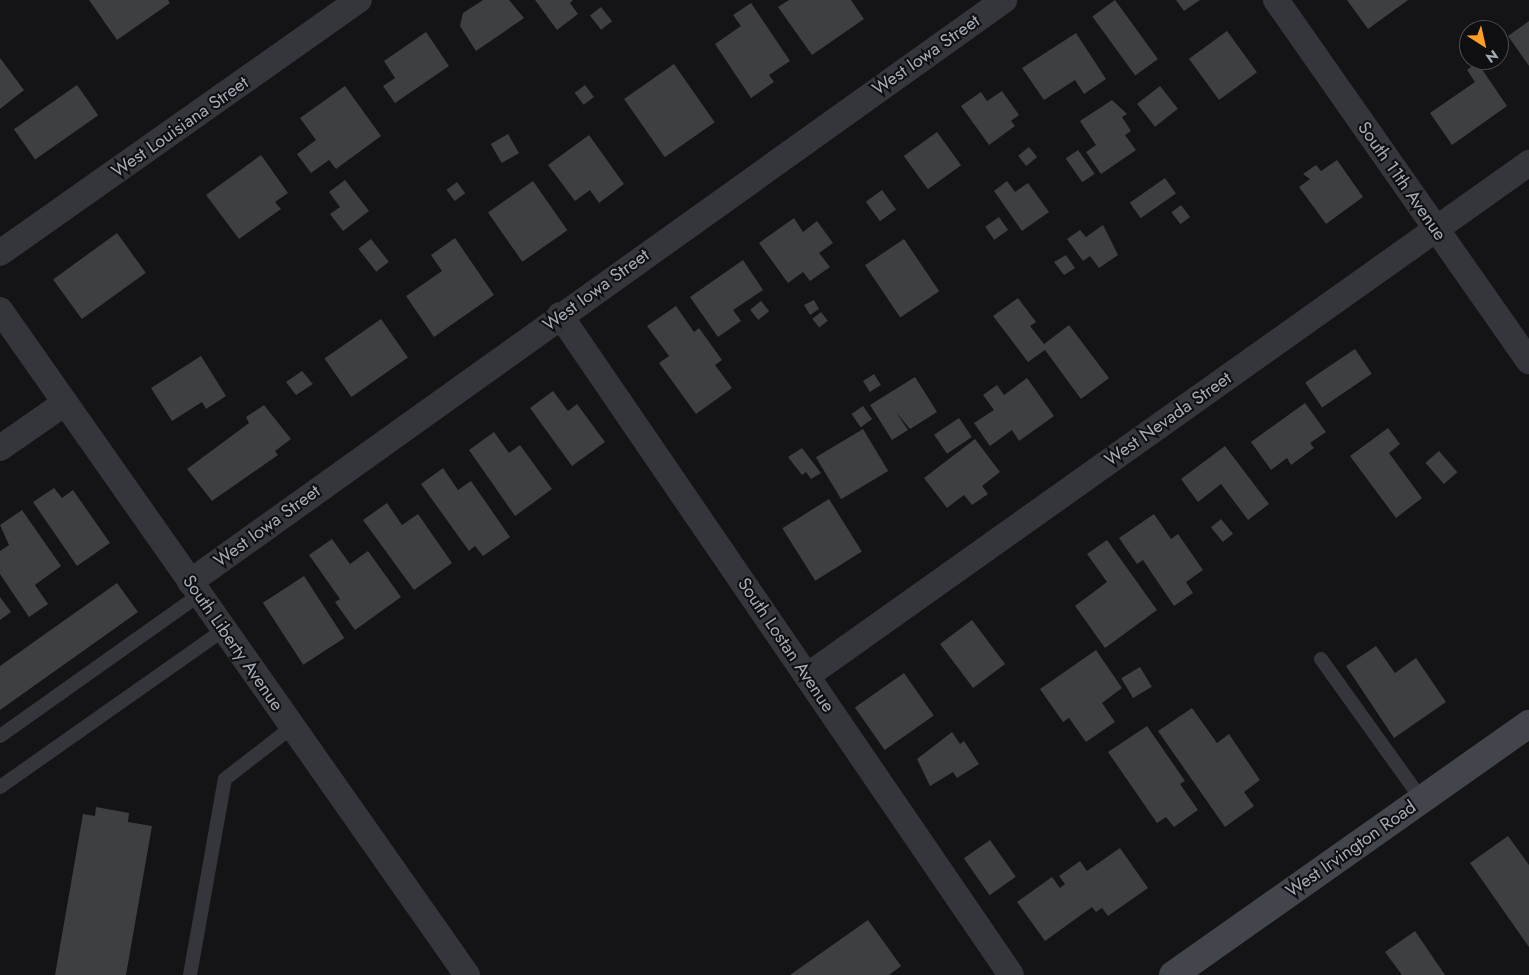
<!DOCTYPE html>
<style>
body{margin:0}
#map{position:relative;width:1529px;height:975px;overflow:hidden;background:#141416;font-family:Jost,sans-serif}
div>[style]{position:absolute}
.building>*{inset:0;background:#3e3f43;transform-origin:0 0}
.lane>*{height:14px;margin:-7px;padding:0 7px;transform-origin:7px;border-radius:7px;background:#35363b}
.street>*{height:26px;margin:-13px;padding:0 13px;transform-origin:13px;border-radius:13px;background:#35363b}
.secondary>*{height:28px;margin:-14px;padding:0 14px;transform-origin:14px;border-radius:14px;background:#42454b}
span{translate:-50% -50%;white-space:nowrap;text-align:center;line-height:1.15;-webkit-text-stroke:4px #0f0f11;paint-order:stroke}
.street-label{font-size:18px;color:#a4acb7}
.north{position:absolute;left:1459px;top:20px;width:50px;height:50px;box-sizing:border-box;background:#0f0f11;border:1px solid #4b4e53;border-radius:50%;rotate:145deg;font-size:14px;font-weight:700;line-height:20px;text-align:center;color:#a4acb7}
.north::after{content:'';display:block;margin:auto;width:18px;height:22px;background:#ffa023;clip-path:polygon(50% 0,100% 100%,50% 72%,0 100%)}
</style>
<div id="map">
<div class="building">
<div style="clip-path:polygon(89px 0,168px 0,170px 3px,117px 40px)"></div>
<div style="clip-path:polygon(483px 0,509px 0,524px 18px,476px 51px,460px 26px,463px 13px)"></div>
<div style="clip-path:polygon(535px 0,573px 0,570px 3px,578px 14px,557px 30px)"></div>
<div style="clip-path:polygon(789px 0,851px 0,864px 19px,812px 55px,778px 7px)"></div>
<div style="left:1115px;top:0;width:73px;height:28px;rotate:54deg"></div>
<div style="clip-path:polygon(1176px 0,1200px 0,1184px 11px)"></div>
<div style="clip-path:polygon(1347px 0,1408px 0,1368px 29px)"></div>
<div style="clip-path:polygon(751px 3px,790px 61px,769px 75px,774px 82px,751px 98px,715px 44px,741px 26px,733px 15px)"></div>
<div style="left:601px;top:7px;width:18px;height:14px;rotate:52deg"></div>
<div style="clip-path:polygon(1529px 21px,1529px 66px,1508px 36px)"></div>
<div style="left:1227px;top:31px;width:51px;height:47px;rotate:54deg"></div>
<div style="clip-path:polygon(426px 32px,449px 66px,395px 103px,383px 86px,395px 78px,384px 61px)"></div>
<div style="clip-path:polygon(1076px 33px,1106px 79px,1084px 94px,1075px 80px,1044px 100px,1022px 68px)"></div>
<div style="clip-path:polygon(0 58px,24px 90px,0 109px)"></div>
<div style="clip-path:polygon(1477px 62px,1507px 106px,1452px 145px,1430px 113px,1475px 82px,1467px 70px)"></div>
<div style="left:674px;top:64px;width:71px;height:61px;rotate:55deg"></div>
<div style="left:77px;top:85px;width:37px;height:77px;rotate:55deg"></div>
<div style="left:585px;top:85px;width:15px;height:13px;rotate:53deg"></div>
<div style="clip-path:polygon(345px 86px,381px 136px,336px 169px,329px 160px,311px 173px,297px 154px,316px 140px,300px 118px)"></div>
<div style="left:1160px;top:86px;width:29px;height:29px;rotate:52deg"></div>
<div style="clip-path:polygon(1002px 91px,1019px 115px,1011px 121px,1015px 126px,989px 145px,961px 106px,981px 92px,987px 101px)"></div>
<div style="clip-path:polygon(1112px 100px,1127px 114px,1122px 117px,1131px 131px,1125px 135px,1136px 150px,1101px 174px,1086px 152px,1096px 145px,1080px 121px)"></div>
<div style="left:937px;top:132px;width:41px;height:41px;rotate:54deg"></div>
<div style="left:508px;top:134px;width:22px;height:20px;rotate:60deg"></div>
<div style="clip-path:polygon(589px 135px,624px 184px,599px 203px,590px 190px,575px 201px,548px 165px)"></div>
<div style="left:1029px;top:147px;width:13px;height:14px;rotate:51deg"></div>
<div style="left:1078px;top:150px;width:29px;height:15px;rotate:55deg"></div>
<div style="clip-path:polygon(261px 155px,288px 193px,275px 202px,281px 209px,239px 239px,206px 195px)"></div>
<div style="clip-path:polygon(1337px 160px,1363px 197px,1326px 224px,1299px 187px,1310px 179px,1303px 174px,1316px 165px,1321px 171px)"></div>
<div style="left:1165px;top:178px;width:19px;height:43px;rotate:55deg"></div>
<div style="clip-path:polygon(345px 180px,369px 211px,343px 231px,330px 214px,340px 207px,329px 192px)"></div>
<div style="left:533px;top:181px;width:60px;height:55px;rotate:55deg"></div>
<div style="clip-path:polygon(1007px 181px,1015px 192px,1028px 183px,1049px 212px,1022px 231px,994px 191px)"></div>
<div style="left:457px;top:182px;width:14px;height:13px;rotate:54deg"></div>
<div style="left:882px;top:190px;width:24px;height:20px;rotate:54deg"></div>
<div style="left:1181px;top:205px;width:15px;height:12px;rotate:53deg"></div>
<div style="left:999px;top:217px;width:16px;height:17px;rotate:55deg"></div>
<div style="clip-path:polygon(794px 218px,803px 232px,817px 221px,833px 243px,819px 253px,830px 267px,810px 281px,803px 272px,788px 283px,759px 243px)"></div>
<div style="clip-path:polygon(1103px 225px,1118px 255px,1099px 268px,1090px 256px,1083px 261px,1067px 239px,1080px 230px,1086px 237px)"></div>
<div style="left:117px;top:233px;width:49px;height:79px;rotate:54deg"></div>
<div style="clip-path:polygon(455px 238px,494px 295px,434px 337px,406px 296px,442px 271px,431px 255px)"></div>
<div style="left:371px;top:239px;width:29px;height:16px;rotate:52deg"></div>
<div style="left:904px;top:239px;width:63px;height:47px;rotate:56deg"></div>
<div style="clip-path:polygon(1066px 255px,1075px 268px,1064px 275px,1054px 262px)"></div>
<div style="clip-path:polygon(743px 260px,763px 290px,733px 310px,741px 321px,718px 337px,690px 297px)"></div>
<div style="clip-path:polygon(1018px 298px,1036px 322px,1030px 326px,1044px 344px,1069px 325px,1109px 378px,1081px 399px,1045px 350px,1028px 362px,993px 316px)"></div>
<div style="clip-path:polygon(814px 300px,819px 309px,810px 315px,804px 305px)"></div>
<div style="left:761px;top:301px;width:13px;height:14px;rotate:51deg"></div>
<div style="clip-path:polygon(676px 306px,694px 332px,699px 328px,722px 360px,715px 365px,732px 388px,696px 414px,659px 363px,669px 356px,647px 326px)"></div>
<div style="left:821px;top:312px;width:11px;height:11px;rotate:52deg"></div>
<div style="left:381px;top:319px;width:47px;height:69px;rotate:55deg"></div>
<div style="left:1355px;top:349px;width:30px;height:60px;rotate:56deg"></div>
<div style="clip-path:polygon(201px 356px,226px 396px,206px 409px,202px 402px,172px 421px,151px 388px)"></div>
<div style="clip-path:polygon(302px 371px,313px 384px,296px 395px,286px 382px)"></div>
<div style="left:874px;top:374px;width:13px;height:13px;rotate:58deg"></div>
<div style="clip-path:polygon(915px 377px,937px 412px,910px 429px,896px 412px,908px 430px,892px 440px,870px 405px)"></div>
<div style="clip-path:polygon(1027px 378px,1054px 416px,1019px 441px,1012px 430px,990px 446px,974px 423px,994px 410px,983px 395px,997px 385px,1004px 395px)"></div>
<div style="clip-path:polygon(553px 391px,568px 411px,577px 404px,605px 442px,572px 466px,530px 408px)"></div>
<div style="clip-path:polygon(1305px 403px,1326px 432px,1310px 443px,1314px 448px,1291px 465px,1287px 458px,1271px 470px,1251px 442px)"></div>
<div style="clip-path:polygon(264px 405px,291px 439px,275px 451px,278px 455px,212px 501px,187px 469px,249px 423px,246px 417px)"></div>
<div style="left:863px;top:406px;width:16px;height:14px;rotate:55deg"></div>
<div style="left:959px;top:418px;width:23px;height:30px;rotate:56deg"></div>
<div style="clip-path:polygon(1388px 428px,1400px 444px,1389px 453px,1422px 498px,1396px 518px,1350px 456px)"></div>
<div style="left:863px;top:429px;width:49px;height:55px;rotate:59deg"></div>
<div style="clip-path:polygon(494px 432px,509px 453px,520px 445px,552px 489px,515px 516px,469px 450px)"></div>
<div style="clip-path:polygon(975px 439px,1000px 472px,982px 486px,988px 494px,972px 505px,964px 495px,947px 508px,924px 478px)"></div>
<div style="clip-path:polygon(1225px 446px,1269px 504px,1248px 520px,1221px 484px,1198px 502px,1181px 479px)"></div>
<div style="clip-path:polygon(802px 448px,821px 473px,811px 479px,806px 472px,802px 475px,788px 457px)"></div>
<div style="left:1439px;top:451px;width:28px;height:18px;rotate:49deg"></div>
<div style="clip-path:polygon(443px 468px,458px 490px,471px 481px,510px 537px,483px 556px,475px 546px,469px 551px,421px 484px)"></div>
<div style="clip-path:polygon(54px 488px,62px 498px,73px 490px,110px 543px,77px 566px,33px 502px)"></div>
<div style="left:829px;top:499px;width:62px;height:55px;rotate:58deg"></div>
<div style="clip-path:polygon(387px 503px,402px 525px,418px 514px,452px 563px,414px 590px,363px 520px)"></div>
<div style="clip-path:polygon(22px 510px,61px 566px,35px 585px,48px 604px,29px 617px,0 574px,0 551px,9px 545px,0 525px)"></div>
<div style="clip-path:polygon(1154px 514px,1171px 539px,1178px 534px,1203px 570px,1186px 582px,1193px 593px,1174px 606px,1143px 560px,1137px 564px,1119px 538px)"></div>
<div style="left:1221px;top:519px;width:19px;height:13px;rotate:51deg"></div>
<div style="clip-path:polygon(332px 539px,350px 564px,368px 551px,401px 597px,355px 630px,335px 602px,340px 599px,309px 555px)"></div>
<div style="clip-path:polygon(1107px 540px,1157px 610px,1105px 648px,1075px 606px,1107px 582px,1087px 554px)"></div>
<div style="left:304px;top:576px;width:74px;height:49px;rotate:57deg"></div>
<div style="clip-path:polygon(117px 583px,138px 612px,0 710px,0 666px)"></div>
<div style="clip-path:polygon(0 597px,11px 612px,0 620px)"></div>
<div style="left:972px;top:620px;width:55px;height:40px;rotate:53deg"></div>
<div style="clip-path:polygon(1376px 646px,1395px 673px,1416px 658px,1446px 702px,1394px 738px,1346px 666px)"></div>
<div style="clip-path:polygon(1096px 650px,1122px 688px,1102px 703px,1115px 722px,1086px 742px,1069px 718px,1063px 722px,1040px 689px)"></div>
<div style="left:1140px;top:667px;width:23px;height:22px;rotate:59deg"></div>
<div style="left:904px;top:673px;width:52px;height:60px;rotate:55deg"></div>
<div style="clip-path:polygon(1192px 708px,1217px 743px,1229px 734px,1260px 780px,1244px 792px,1254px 806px,1225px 827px,1158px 731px)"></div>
<div style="clip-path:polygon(1147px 726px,1185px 781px,1180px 784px,1198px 810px,1174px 827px,1166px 817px,1157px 823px,1108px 752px)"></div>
<div style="clip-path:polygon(952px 732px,960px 744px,964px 741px,979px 764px,957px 778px,953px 772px,930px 786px,917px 759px)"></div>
<div style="clip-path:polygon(96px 807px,129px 813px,128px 822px,152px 826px,126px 975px,55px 975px,83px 814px,95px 816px)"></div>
<div style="clip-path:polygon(1508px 836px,1529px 865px,1529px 947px,1470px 863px)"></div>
<div style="left:990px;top:840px;width:45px;height:32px;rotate:55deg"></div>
<div style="clip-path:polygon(1120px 848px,1148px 888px,1108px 916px,1102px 908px,1096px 912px,1092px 907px,1045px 941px,1017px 902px,1052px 877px,1060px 888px,1065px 884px,1059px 876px,1080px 861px,1087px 871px)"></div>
<div style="clip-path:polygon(868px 920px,901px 966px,889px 975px,790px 975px)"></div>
<div style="clip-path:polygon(1415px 931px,1445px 975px,1402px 975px,1385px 952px)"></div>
</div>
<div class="lane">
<div style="left:1321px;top:659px;width:173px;rotate:54.4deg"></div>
<div style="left:0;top:736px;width:244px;rotate:-35.3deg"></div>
<div style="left:0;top:787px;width:273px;rotate:-35.1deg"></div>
<div style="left:190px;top:975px;width:199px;rotate:-79.9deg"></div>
<div style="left:225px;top:779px;width:85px;rotate:-37.8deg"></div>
</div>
<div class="street">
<div style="left:1276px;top:0;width:441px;rotate:55deg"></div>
<div style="left:0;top:253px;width:439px;rotate:-35.2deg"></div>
<div style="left:0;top:310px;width:813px;rotate:54.92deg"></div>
<div style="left:560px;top:315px;width:799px;rotate:55.65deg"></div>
<div style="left:0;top:448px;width:79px;rotate:-34.7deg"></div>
<div style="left:190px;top:582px;width:1001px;rotate:-35.56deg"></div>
<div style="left:807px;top:676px;width:886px;rotate:-35.39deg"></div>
</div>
<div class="secondary">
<div style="left:1173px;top:975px;width:436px;rotate:-35.2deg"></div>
</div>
<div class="street-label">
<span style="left:926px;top:55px;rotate:-35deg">West Iowa Street</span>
<span style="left:180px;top:127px;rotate:-35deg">West Louisiana Street</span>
<span style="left:1402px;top:181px;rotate:55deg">South 11th Avenue</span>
<span style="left:596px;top:290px;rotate:-36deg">West Iowa Street</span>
<span style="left:1168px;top:419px;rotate:-35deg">West Nevada Street</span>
<span style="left:267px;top:526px;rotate:-36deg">West Iowa Street</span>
<span style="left:233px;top:643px;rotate:55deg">South Liberty Avenue</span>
<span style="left:786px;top:645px;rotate:56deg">South Lostan Avenue</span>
<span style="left:1351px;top:849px;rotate:-35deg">West Irvington Road</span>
</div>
<div class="north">N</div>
</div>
